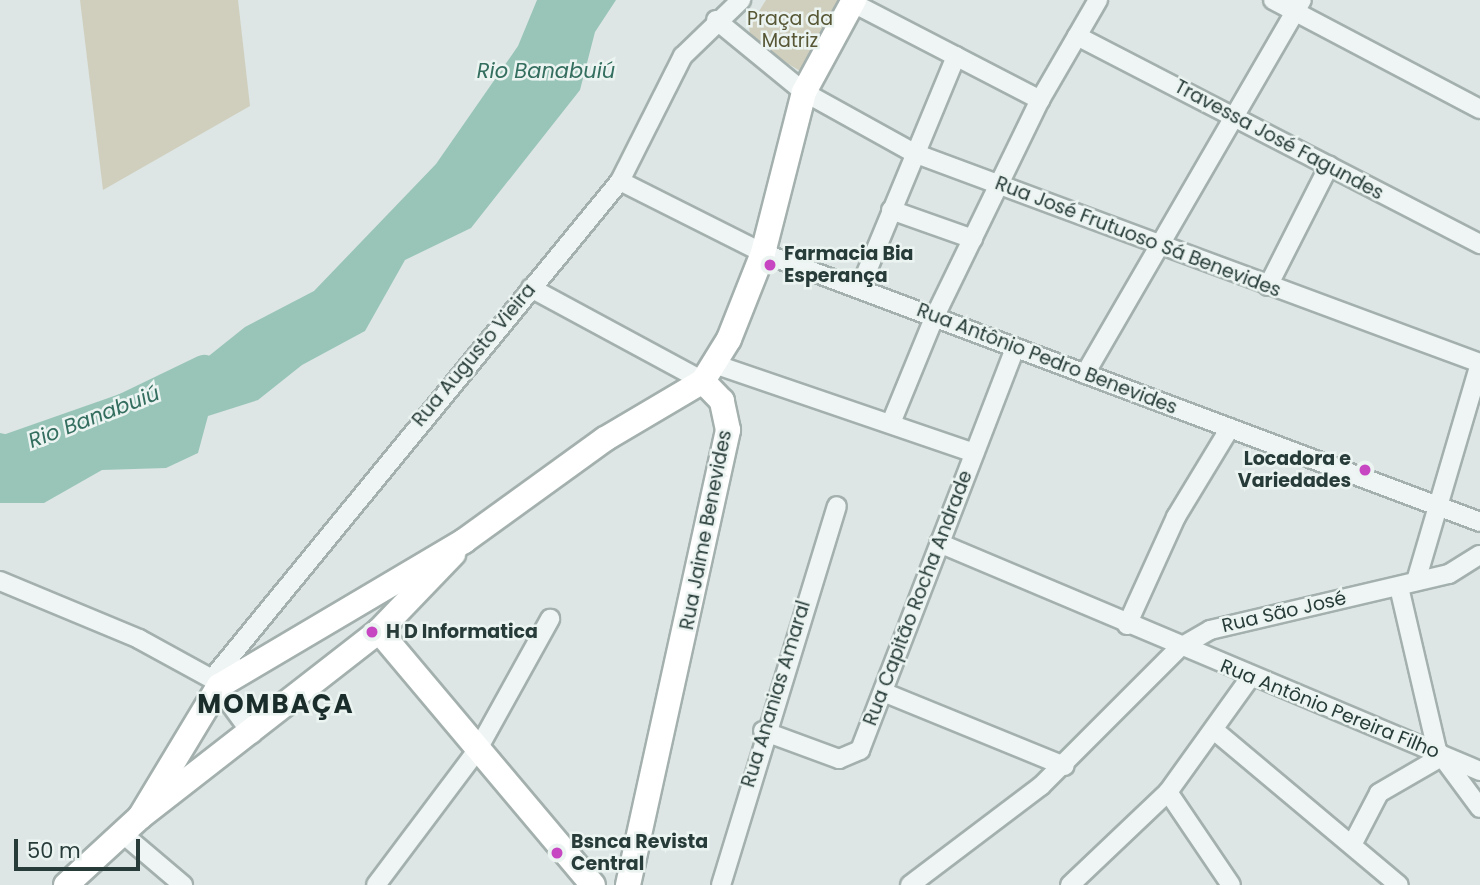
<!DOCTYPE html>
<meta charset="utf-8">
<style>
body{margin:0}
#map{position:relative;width:1480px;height:885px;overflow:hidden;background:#dde6e4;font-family:Poppins,sans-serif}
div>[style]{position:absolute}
.green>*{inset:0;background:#d0cfbe}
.water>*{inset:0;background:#99c5b8}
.river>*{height:30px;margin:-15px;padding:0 15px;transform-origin:15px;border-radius:15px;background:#99c5b8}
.roads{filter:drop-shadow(2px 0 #a3b0ad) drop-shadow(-2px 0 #a3b0ad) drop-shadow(0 2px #a3b0ad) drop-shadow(0 -2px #a3b0ad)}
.minor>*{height:18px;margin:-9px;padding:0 9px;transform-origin:9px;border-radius:9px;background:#eff5f4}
.secondary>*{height:24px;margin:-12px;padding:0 12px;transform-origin:12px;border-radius:12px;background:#fff}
.dots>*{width:19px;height:19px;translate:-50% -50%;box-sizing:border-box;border:4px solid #ecf4f2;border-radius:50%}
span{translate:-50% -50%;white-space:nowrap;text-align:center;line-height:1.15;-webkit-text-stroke:5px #ecf4f2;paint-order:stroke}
.park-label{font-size:19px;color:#575735}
.street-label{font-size:19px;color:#273c38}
.poi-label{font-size:19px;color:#273c38;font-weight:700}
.left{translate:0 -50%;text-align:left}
.right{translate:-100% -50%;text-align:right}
.water-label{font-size:21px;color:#346e5f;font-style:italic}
.district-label{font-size:26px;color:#1a2d2a;font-weight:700;letter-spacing:2px}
.scale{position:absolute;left:14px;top:839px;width:126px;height:32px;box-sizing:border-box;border:4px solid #273c38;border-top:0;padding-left:9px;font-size:21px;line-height:24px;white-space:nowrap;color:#273c38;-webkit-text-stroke:5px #ecf4f2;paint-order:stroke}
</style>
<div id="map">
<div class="green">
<div style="clip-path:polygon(80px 0,238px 0,250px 106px,103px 190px)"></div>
<div style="clip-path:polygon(766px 0,844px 0,800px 71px,751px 41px,749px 27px)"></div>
</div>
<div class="water">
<div style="clip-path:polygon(537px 0,616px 0,595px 32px,580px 90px,471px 228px,405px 260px,365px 331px,302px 365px,258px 400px,208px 416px,198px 453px,166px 468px,102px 470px,44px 503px,0 503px,0 433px,60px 445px,135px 415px,245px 327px,314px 291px,436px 164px,518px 46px)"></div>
</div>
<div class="river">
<div style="left:0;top:452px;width:133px;rotate:-19.4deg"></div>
<div style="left:125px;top:408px;width:88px;rotate:-25.7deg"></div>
</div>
<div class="roads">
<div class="minor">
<div style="left:1273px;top:0;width:234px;rotate:27.8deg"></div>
<div style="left:853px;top:3px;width:211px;rotate:27.4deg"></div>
<div style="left:716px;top:20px;width:114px;rotate:39.3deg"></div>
<div style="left:804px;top:92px;width:126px;rotate:29deg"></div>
<div style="left:914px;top:153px;width:604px;rotate:20.36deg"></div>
<div style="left:1077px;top:36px;width:454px;rotate:27.3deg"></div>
<div style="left:620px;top:181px;width:160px;rotate:26.7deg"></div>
<div style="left:763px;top:253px;width:766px;rotate:20.56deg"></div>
<div style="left:891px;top:210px;width:87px;rotate:19.5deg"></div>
<div style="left:1268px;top:286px;width:135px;rotate:-63.1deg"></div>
<div style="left:531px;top:288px;width:196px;rotate:28.4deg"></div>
<div style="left:860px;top:288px;width:251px;rotate:-67.5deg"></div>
<div style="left:717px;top:365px;width:272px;rotate:18.9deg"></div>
<div style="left:1085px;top:374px;width:432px;rotate:-59.9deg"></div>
<div style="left:891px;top:423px;width:113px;rotate:-67.7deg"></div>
<div style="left:934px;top:318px;width:242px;rotate:-64.1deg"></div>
<div style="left:1040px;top:100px;width:116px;rotate:-59.9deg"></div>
<div style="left:939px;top:543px;width:587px;rotate:22.85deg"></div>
<div style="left:0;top:581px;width:151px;rotate:22.6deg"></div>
<div style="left:139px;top:639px;width:83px;rotate:28.7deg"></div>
<div style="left:212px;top:679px;width:68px;rotate:54deg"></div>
<div style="left:1416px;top:581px;width:227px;rotate:-73.6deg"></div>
<div style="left:1399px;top:587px;width:167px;rotate:76.9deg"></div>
<div style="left:1437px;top:750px;width:72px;rotate:53.4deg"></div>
<div style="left:1127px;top:625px;width:119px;rotate:-65.6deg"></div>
<div style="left:1176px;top:517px;width:104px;rotate:-58.8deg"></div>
<div style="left:212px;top:679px;width:644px;rotate:-50.67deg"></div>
<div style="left:620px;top:181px;width:140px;rotate:-63.3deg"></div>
<div style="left:683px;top:56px;width:81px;rotate:-44deg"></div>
<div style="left:883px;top:692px;width:196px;rotate:22.2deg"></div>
<div style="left:1214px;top:730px;width:241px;rotate:40deg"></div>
<div style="left:763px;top:731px;width:81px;rotate:20.2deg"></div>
<div style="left:839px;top:759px;width:23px;rotate:-23deg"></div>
<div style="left:860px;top:750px;width:431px;rotate:-68.9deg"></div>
<div style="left:1168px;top:792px;width:112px;rotate:55.9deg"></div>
<div style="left:123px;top:834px;width:79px;rotate:40.4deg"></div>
<div style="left:1353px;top:843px;width:56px;rotate:-62.5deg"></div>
<div style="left:1379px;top:793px;width:72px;rotate:-30.1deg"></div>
<div style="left:376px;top:885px;width:170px;rotate:-53.1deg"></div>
<div style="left:478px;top:749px;width:149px;rotate:-61deg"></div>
<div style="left:721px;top:885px;width:396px;rotate:-73deg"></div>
<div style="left:910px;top:885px;width:164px;rotate:-37.1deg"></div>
<div style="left:1041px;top:786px;width:195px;rotate:-45deg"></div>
<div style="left:1179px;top:648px;width:36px;rotate:-30deg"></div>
<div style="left:1210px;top:630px;width:245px;rotate:-13.2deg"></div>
<div style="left:1449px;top:574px;width:36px;rotate:-32deg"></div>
<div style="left:1070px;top:885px;width:135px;rotate:-43.5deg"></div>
<div style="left:1168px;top:792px;width:140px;rotate:-54.3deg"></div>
</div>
<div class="secondary">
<div style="left:379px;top:631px;width:332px;rotate:49.9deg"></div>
<div style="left:140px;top:817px;width:153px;rotate:-58.9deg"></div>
<div style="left:219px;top:686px;width:285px;rotate:-30.6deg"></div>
<div style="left:464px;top:541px;width:174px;rotate:-35.9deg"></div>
<div style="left:605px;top:439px;width:114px;rotate:-30.6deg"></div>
<div style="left:703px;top:381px;width:49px;rotate:-58.2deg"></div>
<div style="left:729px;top:339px;width:92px;rotate:-68.4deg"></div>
<div style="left:763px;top:253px;width:166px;rotate:-75.7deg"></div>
<div style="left:804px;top:92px;width:105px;rotate:-61.5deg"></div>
<div style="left:66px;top:885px;width:100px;rotate:-42.6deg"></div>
<div style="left:140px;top:817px;width:303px;rotate:-37.9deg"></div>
<div style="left:379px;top:631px;width:107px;rotate:-46.1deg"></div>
<div style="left:628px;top:885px;width:466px;rotate:-77.6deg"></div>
<div style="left:728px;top:430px;width:30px;rotate:-102deg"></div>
<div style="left:722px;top:401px;width:28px;rotate:-134deg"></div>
</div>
</div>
<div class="dots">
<div style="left:770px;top:265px;background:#c746c1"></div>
<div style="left:1365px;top:470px;background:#c746c1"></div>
<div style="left:372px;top:632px;background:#c746c1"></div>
<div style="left:557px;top:853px;background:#c746c1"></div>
</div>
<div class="park-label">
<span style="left:790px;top:30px">Praça da<br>Matriz</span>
</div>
<div class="street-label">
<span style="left:1279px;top:140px;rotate:28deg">Travessa José Fagundes</span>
<span style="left:1138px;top:237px;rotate:21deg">Rua José Frutuoso Sá Benevides</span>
<span style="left:474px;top:355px;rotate:-50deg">Rua Augusto Vieira</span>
<span style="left:1047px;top:359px;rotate:21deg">Rua Antônio Pedro Benevides</span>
<span style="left:706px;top:530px;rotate:-79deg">Rua Jaime Benevides</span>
<span style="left:918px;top:598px;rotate:-69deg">Rua Capitão Rocha Andrade</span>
<span style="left:1284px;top:612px;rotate:-13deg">Rua São José</span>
<span style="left:776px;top:694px;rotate:-73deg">Rua Ananias Amaral</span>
<span style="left:1330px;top:709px;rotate:22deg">Rua Antônio Pereira Filho</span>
</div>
<div class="poi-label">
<span class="left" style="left:784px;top:265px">Farmacia Bia<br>Esperança</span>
<span class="right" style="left:1351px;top:470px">Locadora e<br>Variedades</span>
<span class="left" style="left:386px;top:632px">H D Informatica</span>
<span class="left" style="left:571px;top:853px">Bsnca Revista<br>Central</span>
</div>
<div class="water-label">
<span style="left:546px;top:71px">Rio Banabuiú</span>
<span style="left:94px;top:417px;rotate:-21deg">Rio Banabuiú</span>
</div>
<div class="district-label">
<span style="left:276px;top:705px">MOMBAÇA</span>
</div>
<div class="scale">50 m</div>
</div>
